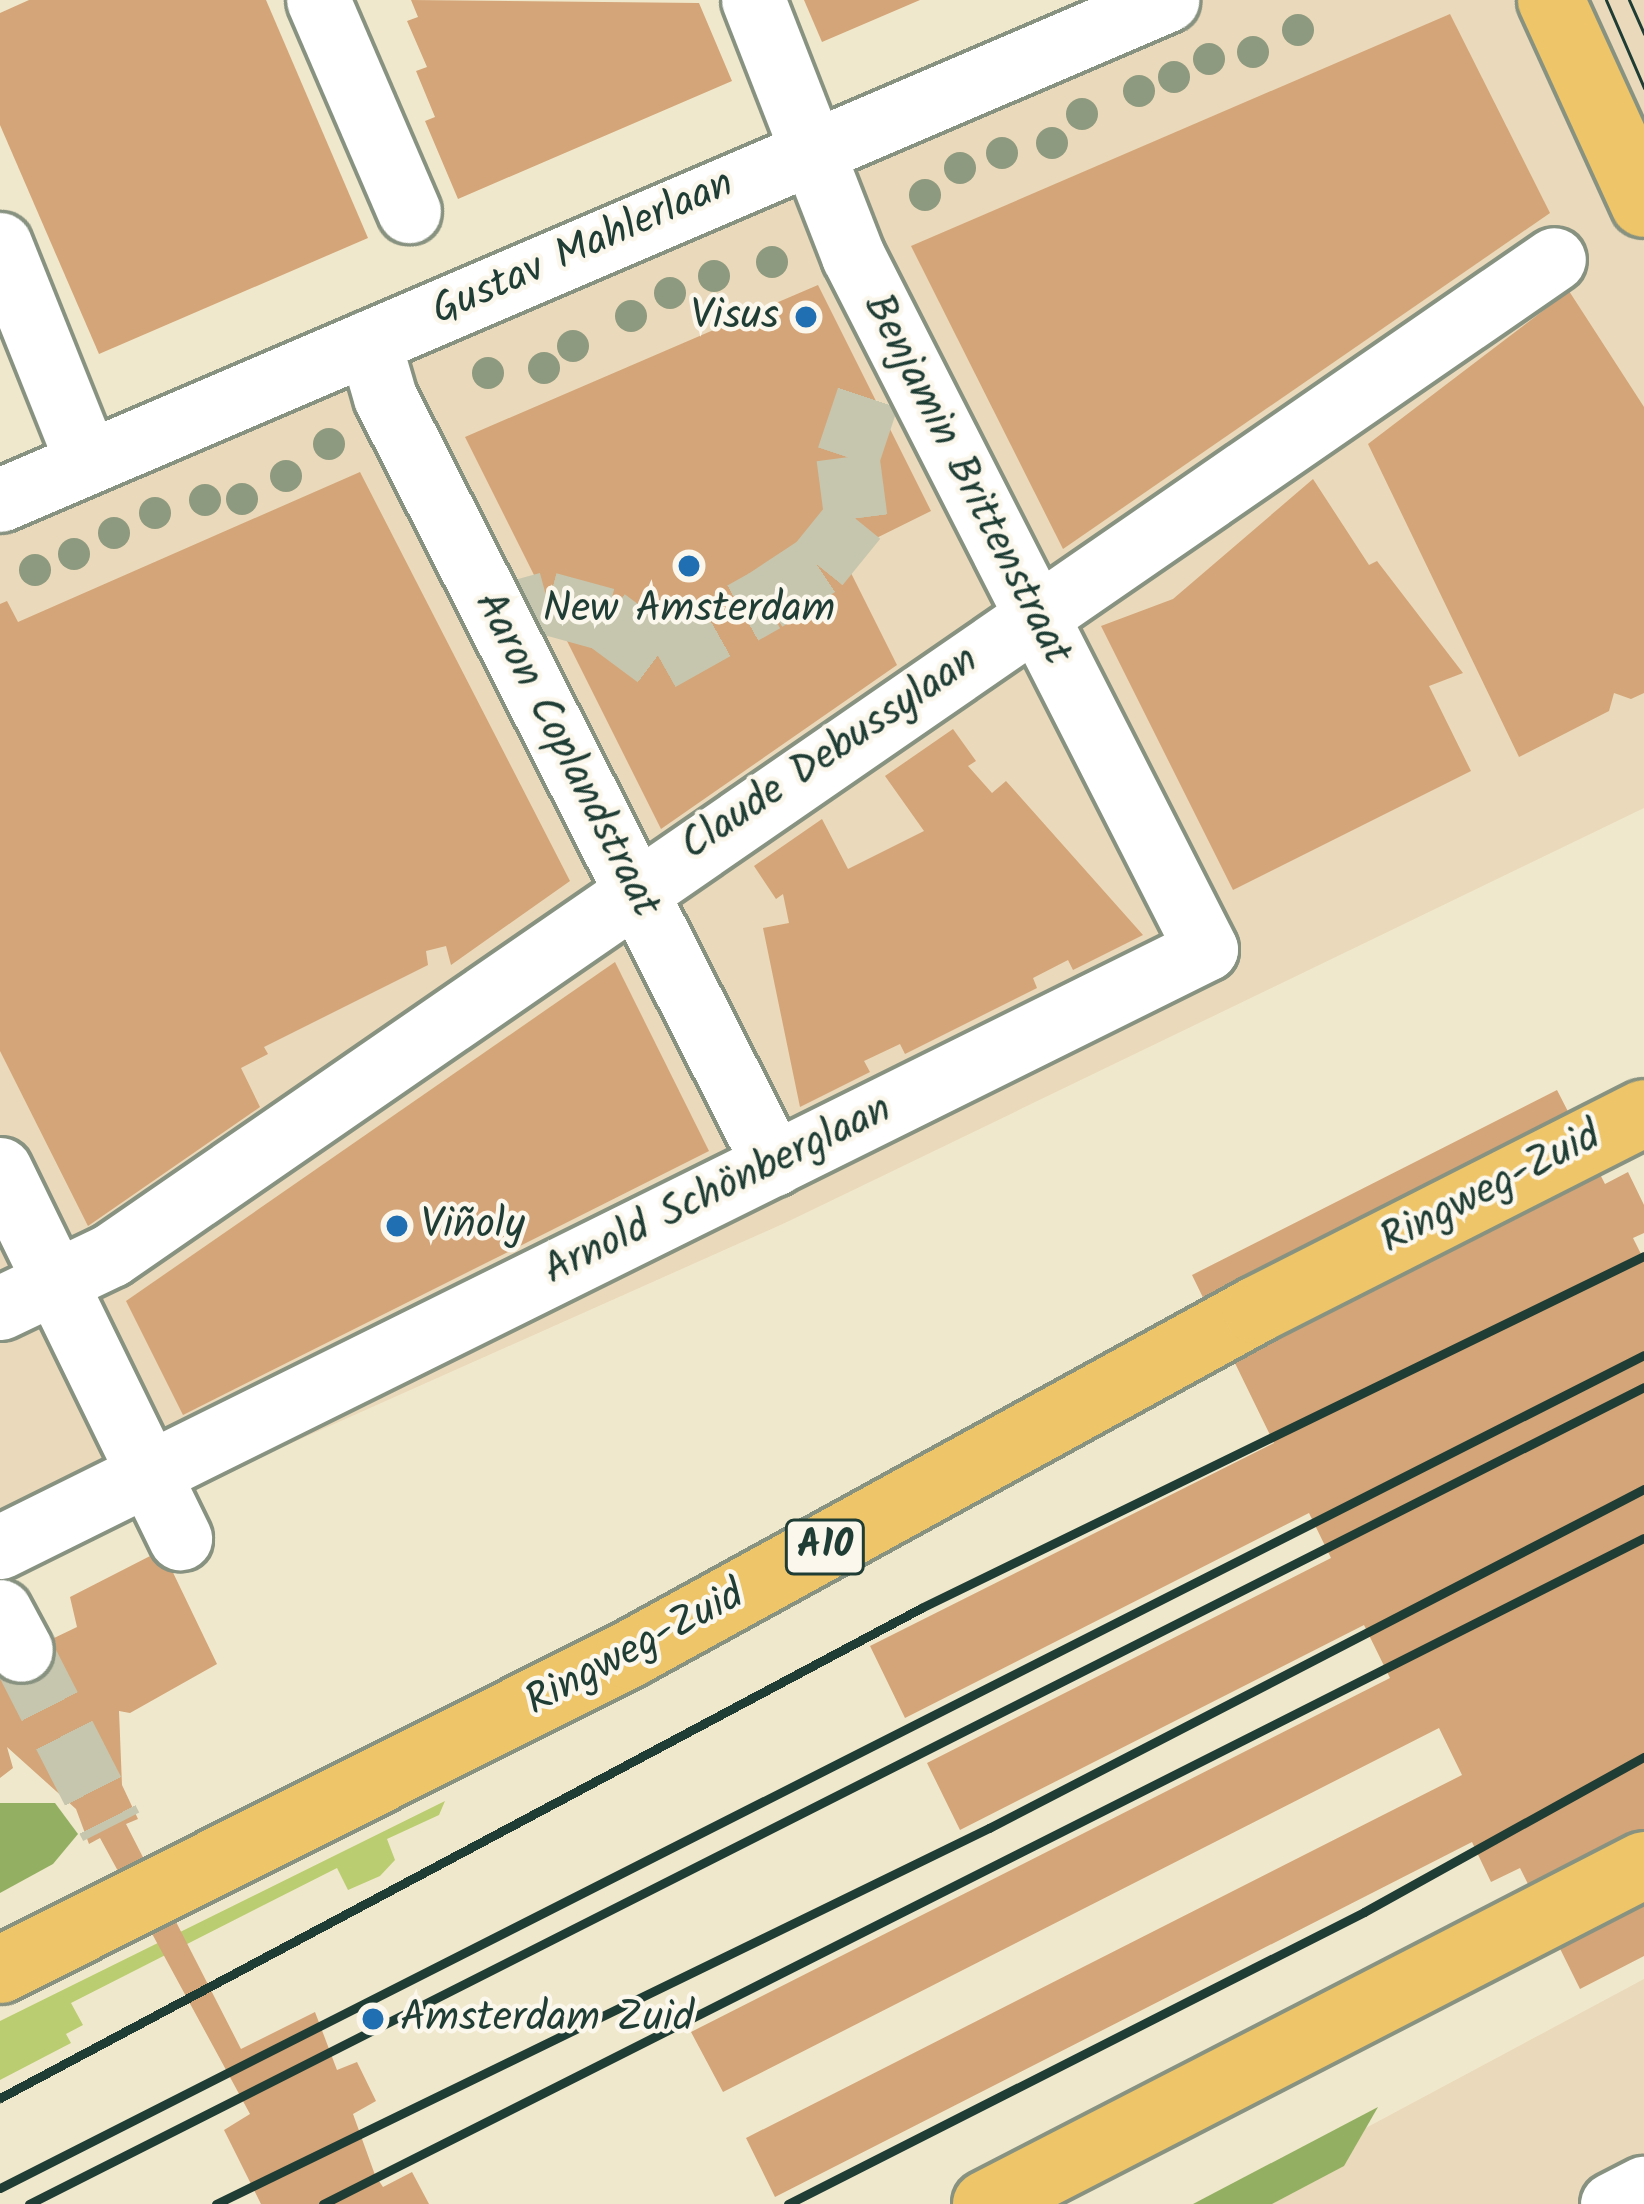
<!DOCTYPE html>
<meta charset="utf-8">
<style>
body{margin:0}
#map{position:relative;width:1644px;height:2204px;overflow:hidden;background:#f0e8cc;font-family:Kalam,sans-serif}
div>[style]{position:absolute}
.built>*{inset:0;background:#ead9ba}
.green>*{inset:0;background:#bacd70}
.forest>*{inset:0;background:#93b062}
.building>*{inset:0;background:#d4a578}
.minor-tunnel>*{height:63px;margin-top:-31.5px;transform-origin:0;background:repeating-linear-gradient(90deg,#c6c6ae 0 63px,transparent 0 95px)}
.roads{filter:drop-shadow(3px 0 #889280) drop-shadow(-3px 0 #889280) drop-shadow(0 3px #889280) drop-shadow(0 -3px #889280)}
.minor>*{height:63px;margin:-31.5px;padding:0 31.5px;transform-origin:31.5px;border-radius:31.5px;background:#fff}
.major>*{height:66px;margin:-33px;padding:0 33px;transform-origin:33px;border-radius:33px;background:#eec569}
.highway>*{height:66px;margin:-33px;padding:0 33px;transform-origin:33px;border-radius:33px;background:#eec569}
.tram>*{height:3px;margin:-1.5px;padding:0 1.5px;transform-origin:1.5px;border-radius:1.5px;background:#1f3d34}
.rail>*{height:9px;margin:-4.5px;padding:0 4.5px;transform-origin:4.5px;border-radius:4.5px;background:#1f3d34}
.trees>*{width:32px;height:32px;margin:-16px;border-radius:50%;background:#8e9a7f}
.dots>*{width:33px;height:33px;translate:-50% -50%;box-sizing:border-box;border:6px solid #fbf7ec;border-radius:50%}
span{translate:-50% -50%;white-space:nowrap;text-align:center;line-height:1.15;-webkit-text-stroke:9px #fbf7ec;paint-order:stroke}
.shield-label span{padding:3px 9px;background:#fbf7ec;border:3px solid;border-radius:9px;-webkit-text-stroke-width:0}
.shield-label{font-size:39px;color:#1f3d34;font-weight:700}
.street-label{font-size:42px;color:#1f3d34}
.poi-label{font-size:42px;color:#1f3d34}
.right{translate:-100% -50%;text-align:right}
.left{translate:0 -50%;text-align:left}
</style>
<div id="map">
<div class="built">
<div style="clip-path:polygon(1156px 0,1644px 0,1644px 808px,787px 1222px,0 1573px,0 502px)"></div>
<div style="clip-path:polygon(1644px 1979px,1644px 2204px,1224px 2204px)"></div>
</div>
<div class="green">
<div style="clip-path:polygon(445px 1801px,439px 1815px,387px 1839px,395px 1860px,380px 1876px,348px 1890px,337px 1868px,71px 2003px,83px 2025px,66px 2034px,71px 2043px,0 2080px,0 2021px)"></div>
</div>
<div class="forest">
<div style="clip-path:polygon(0 1803px,55px 1803px,78px 1834px,53px 1864px,0 1893px)"></div>
<div style="clip-path:polygon(1378px 2107px,1344px 2166px,1272px 2204px,1193px 2204px)"></div>
</div>
<div class="building">
<div style="clip-path:polygon(29px 0,266px 0,368px 238px,99px 354px,0 125px,0 13px)"></div>
<div style="clip-path:polygon(411px 0,699px 3px,732px 81px,458px 199px,425px 121px,435px 117px,416px 71px,427px 67px,407px 21px,418px 17px)"></div>
<div style="clip-path:polygon(804px 0,920px 0,822px 42px)"></div>
<div style="clip-path:polygon(1450px 14px,1550px 213px,1063px 549px,911px 246px)"></div>
<div style="clip-path:polygon(818px 285px,931px 511px,842px 555px,897px 665px,661px 829px,465px 437px)"></div>
<div style="clip-path:polygon(1569px 291px,1644px 407px,1644px 693px,1631px 699px,1614px 693px,1609px 711px,1519px 757px,1368px 444px)"></div>
<div style="clip-path:polygon(360px 472px,570px 881px,451px 965px,446px 946px,426px 951px,428px 965px,264px 1047px,268px 1054px,241px 1068px,260px 1107px,88px 1226px,0 1051px,0 604px,7px 601px,18px 622px)"></div>
<div style="clip-path:polygon(1313px 479px,1369px 565px,1377px 561px,1463px 673px,1429px 686px,1471px 771px,1233px 890px,1101px 626px,1173px 599px)"></div>
<div style="clip-path:polygon(953px 729px,976px 761px,968px 766px,992px 793px,1006px 781px,1143px 935px,1073px 970px,1068px 960px,1033px 978px,1037px 988px,905px 1054px,900px 1044px,864px 1061px,870px 1072px,800px 1107px,763px 928px,789px 923px,783px 894px,776px 899px,754px 866px,822px 819px,848px 869px,924px 831px,885px 776px)"></div>
<div style="clip-path:polygon(615px 962px,709px 1151px,183px 1415px,126px 1301px)"></div>
<div style="clip-path:polygon(1557px 1090px,1605px 1184px,1628px 1172px,1644px 1205px,1644px 1233px,1633px 1238px,1644px 1260px,1644px 1956px,1580px 1989px,1520px 1868px,1491px 1882px,1472px 1842px,775px 2197px,746px 2138px,1462px 1775px,1439px 1728px,723px 2092px,691px 2032px,1390px 1678px,1364px 1625px,960px 1830px,927px 1763px,1331px 1558px,1309px 1513px,905px 1718px,870px 1646px,1274px 1443px,1192px 1275px)"></div>
<div style="clip-path:polygon(154px 1554px,166px 1558px,217px 1664px,130px 1713px,119px 1711px,122px 1785px,138px 1819px,126px 1824px,241px 2049px,315px 2012px,337px 2070px,357px 2062px,376px 2101px,353px 2114px,375px 2175px,383px 2187px,412px 2172px,429px 2204px,261px 2204px,224px 2130px,250px 2114px,100px 1838px,89px 1844px,76px 1809px,7px 1747px,13px 1768px,0 1778px,0 1664px,77px 1627px,70px 1597px)"></div>
</div>
<div class="minor-tunnel">
<div style="left:496px;top:617px;width:54px;rotate:-15.1deg"></div>
<div style="left:548px;top:603px;width:60px;rotate:15.4deg"></div>
<div style="left:606px;top:619px;width:67px;rotate:36.5deg"></div>
<div style="left:660px;top:659px;width:120px;rotate:-29.3deg"></div>
<div style="left:765px;top:600px;width:64px;rotate:-33.4deg"></div>
<div style="left:818px;top:565px;width:60px;rotate:-51deg"></div>
<div style="left:856px;top:518px;width:62px;rotate:-97.5deg"></div>
<div style="left:848px;top:457px;width:70px;rotate:-71.6deg"></div>
<div style="left:21px;top:1650px;width:198px;rotate:62.9deg"></div>
</div>
<div class="roads">
<div class="minor">
<div style="left:318px;top:0;width:230px;rotate:66.7deg"></div>
<div style="left:0;top:244px;width:234px;rotate:68.2deg"></div>
<div style="left:369px;top:342px;width:57px;rotate:73.8deg"></div>
<div style="left:385px;top:397px;width:860px;rotate:63.11deg"></div>
<div style="left:0;top:500px;width:1270px;rotate:-23.19deg"></div>
<div style="left:0;top:1169px;width:411px;rotate:64deg"></div>
<div style="left:0;top:1308px;width:123px;rotate:-25.5deg"></div>
<div style="left:111px;top:1255px;width:1753px;rotate:-34.61deg"></div>
<div style="left:0;top:1547px;width:1346px;rotate:-26.37deg"></div>
<div style="left:1206px;top:949px;width:778px;rotate:-116.99deg"></div>
<div style="left:853px;top:256px;width:275px;rotate:-111.3deg"></div>
<div style="left:0;top:1611px;width:44px;rotate:61.7deg"></div>
<div style="left:1612px;top:2204px;width:36px;rotate:-27deg"></div>
</div>
<div class="major">
<div style="left:1551px;top:0;width:224px;rotate:65.5deg"></div>
</div>
<div class="highway">
<div style="left:0;top:1970px;width:703px;rotate:-26.64deg"></div>
<div style="left:628px;top:1655px;width:717px;rotate:-28.78deg"></div>
<div style="left:1256px;top:1310px;width:435px;rotate:-26.9deg"></div>
<div style="left:986px;top:2204px;width:740px;rotate:-27.26deg"></div>
</div>
</div>
<div class="tram">
<div style="left:1606px;top:0;width:96px;rotate:66.6deg"></div>
<div style="left:1629px;top:0;width:37px;rotate:66deg"></div>
</div>
<div class="rail">
<div style="left:0;top:2098px;width:1043px;rotate:-28.01deg"></div>
<div style="left:921px;top:1608px;width:804px;rotate:-25.96deg"></div>
<div style="left:0;top:2188px;width:1843px;rotate:-26.87deg"></div>
<div style="left:29px;top:2204px;width:1810px;rotate:-26.83deg"></div>
<div style="left:216px;top:2204px;width:860px;rotate:-25.94deg"></div>
<div style="left:989px;top:1828px;width:738px;rotate:-27.36deg"></div>
<div style="left:323px;top:2204px;width:1479px;rotate:-26.76deg"></div>
<div style="left:788px;top:2204px;width:646px;rotate:-26.88deg"></div>
<div style="left:1364px;top:1912px;width:320px;rotate:-29deg"></div>
</div>
<div class="trees">
<div style="left:1298px;top:30px"></div>
<div style="left:1253px;top:52px"></div>
<div style="left:1209px;top:59px"></div>
<div style="left:1174px;top:77px"></div>
<div style="left:1139px;top:91px"></div>
<div style="left:1082px;top:114px"></div>
<div style="left:1052px;top:143px"></div>
<div style="left:1002px;top:153px"></div>
<div style="left:960px;top:168px"></div>
<div style="left:925px;top:195px"></div>
<div style="left:772px;top:262px"></div>
<div style="left:714px;top:276px"></div>
<div style="left:670px;top:293px"></div>
<div style="left:631px;top:316px"></div>
<div style="left:573px;top:346px"></div>
<div style="left:544px;top:368px"></div>
<div style="left:488px;top:373px"></div>
<div style="left:329px;top:444px"></div>
<div style="left:286px;top:476px"></div>
<div style="left:242px;top:499px"></div>
<div style="left:205px;top:500px"></div>
<div style="left:155px;top:513px"></div>
<div style="left:114px;top:533px"></div>
<div style="left:74px;top:554px"></div>
<div style="left:35px;top:570px"></div>
</div>
<div class="dots">
<div style="left:806px;top:317px;background:#1f6fb2"></div>
<div style="left:689px;top:566px;background:#1f6fb2"></div>
<div style="left:397px;top:1226px;background:#1f6fb2"></div>
<div style="left:373px;top:2019px;background:#1f6fb2"></div>
</div>
<div class="shield-label">
<span style="left:825px;top:1547px">A10</span>
</div>
<div class="street-label">
<span style="left:583px;top:248px;rotate:-24deg">Gustav Mahlerlaan</span>
<span style="left:966px;top:480px;rotate:63deg">Benjamin Brittenstraat</span>
<span style="left:830px;top:754px;rotate:-34deg">Claude Debussylaan</span>
<span style="left:566px;top:755px;rotate:63deg">Aaron Coplandstraat</span>
<span style="left:1491px;top:1189px;rotate:-27deg">Ringweg-Zuid</span>
<span style="left:718px;top:1191px;rotate:-26deg">Arnold Schönberglaan</span>
<span style="left:635px;top:1649px;rotate:-28deg">Ringweg-Zuid</span>
</div>
<div class="poi-label">
<span class="right" style="left:779px;top:317px">Visus</span>
<span style="left:689px;top:610px">New Amsterdam</span>
<span class="left" style="left:421px;top:1226px">Viñoly</span>
<span class="left" style="left:400px;top:2019px">Amsterdam Zuid</span>
</div>
</div>
